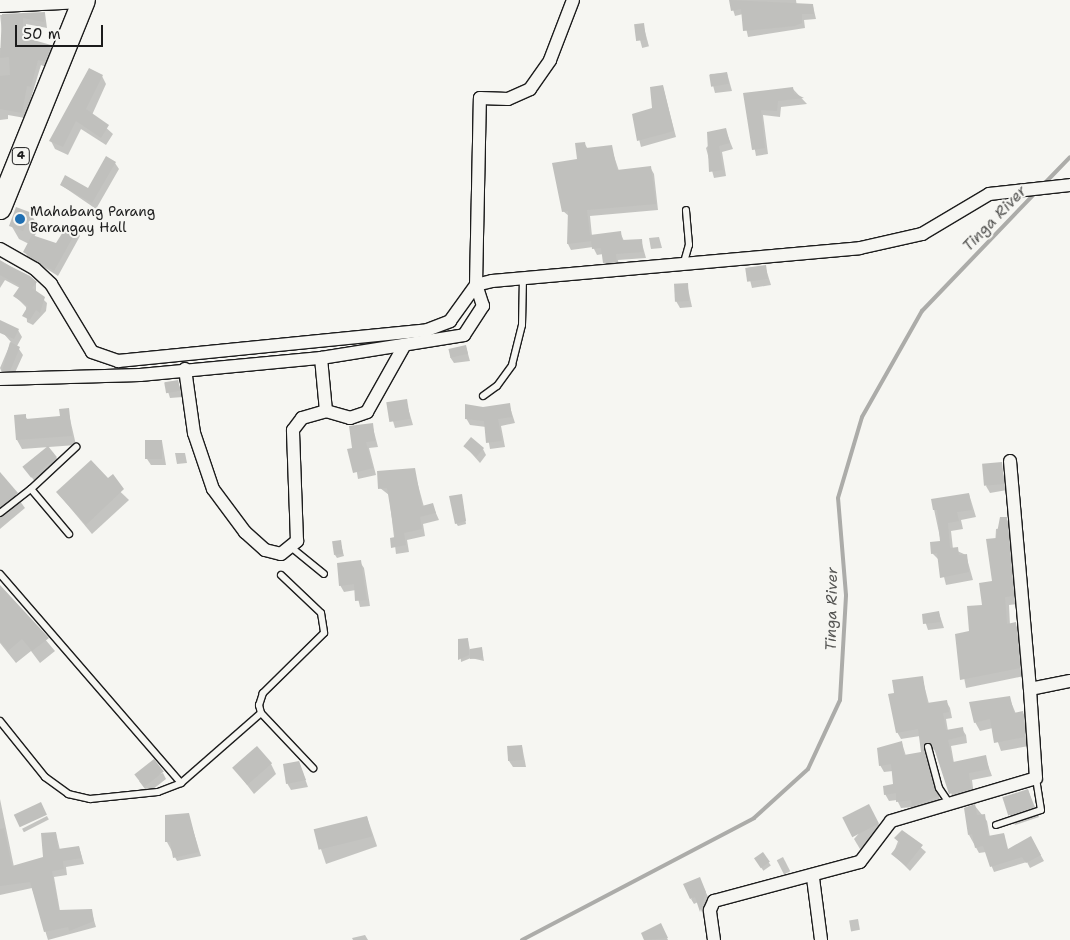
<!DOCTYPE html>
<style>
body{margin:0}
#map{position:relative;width:1070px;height:940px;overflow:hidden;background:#f6f6f2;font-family:"Shantell Sans",sans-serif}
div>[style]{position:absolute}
.shadow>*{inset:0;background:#0003;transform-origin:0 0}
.stream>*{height:4px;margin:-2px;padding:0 2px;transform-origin:2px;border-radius:2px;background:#acaca9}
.building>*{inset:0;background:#c0c0bd;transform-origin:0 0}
.roads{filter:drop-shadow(1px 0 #1c1c1c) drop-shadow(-1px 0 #1c1c1c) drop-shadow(0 1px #1c1c1c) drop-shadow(0 -1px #1c1c1c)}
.lane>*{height:6px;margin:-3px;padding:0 3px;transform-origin:3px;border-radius:3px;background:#f6f6f2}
.street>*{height:12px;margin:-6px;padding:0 6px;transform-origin:6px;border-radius:6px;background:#f6f6f2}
.highway>*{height:22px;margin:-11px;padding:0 11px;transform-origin:11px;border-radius:11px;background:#f6f6f2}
.dots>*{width:14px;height:14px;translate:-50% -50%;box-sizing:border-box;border:2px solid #f6f6f2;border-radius:50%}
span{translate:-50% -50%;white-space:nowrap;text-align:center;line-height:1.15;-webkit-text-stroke:4px #f6f6f2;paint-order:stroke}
.shield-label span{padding:1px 4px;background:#f6f6f2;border:1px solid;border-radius:4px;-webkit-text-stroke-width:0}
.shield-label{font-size:12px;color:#1c1c1c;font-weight:700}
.poi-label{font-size:14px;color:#1c1c1c}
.left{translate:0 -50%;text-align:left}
.water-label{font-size:15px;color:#565654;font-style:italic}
.scale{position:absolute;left:15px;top:25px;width:88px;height:22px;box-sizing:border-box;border:2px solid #1c1c1c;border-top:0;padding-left:6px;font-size:15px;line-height:18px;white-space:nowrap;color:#1c1c1c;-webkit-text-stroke:4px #f6f6f2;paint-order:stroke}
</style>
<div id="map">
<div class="shadow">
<div style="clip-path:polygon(730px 0,796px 0,797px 7px,813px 6px,816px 19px,804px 20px,805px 28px,748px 37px,743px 14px,735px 16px)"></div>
<div style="clip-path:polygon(45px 13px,47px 28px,26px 24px,26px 39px,50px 46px,53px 52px,48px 68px,41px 65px,25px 118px,8px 115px,8px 119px,0 120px,0 48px,4px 48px,0 15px)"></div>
<div style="left:643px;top:24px;width:23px;height:7px;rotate:75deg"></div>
<div style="clip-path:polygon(727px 73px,732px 91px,715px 93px,710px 74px)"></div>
<div style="clip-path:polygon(102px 76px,106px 84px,92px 115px,113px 134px,106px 145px,81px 129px,68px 155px,55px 149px,51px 141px)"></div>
<div style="clip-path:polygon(663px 87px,676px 137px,641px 147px,633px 115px,653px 109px)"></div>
<div style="clip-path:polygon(793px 89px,807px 104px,781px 107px,780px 117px,763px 115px,768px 154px,756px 156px,745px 94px)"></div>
<div style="clip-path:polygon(725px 129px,733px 149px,722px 152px,726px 176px,714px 178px,706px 148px)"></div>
<div style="clip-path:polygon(584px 143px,588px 149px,611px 147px,619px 171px,650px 167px,654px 174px,658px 210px,590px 216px,592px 236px,620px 232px,624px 241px,641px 240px,646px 258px,618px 260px,619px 268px,608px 269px,603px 254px,597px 255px,593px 247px,571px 250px,568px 244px,570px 217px,563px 211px)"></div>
<div style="clip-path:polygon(115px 163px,119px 169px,96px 209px,61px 185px,88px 190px)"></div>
<div style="clip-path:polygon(31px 214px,39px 228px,34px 237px,57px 245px,77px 231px,80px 236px,58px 276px,28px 257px,25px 252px,29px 244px,19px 239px,11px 225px)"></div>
<div style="clip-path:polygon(659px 237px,662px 248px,651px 249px,649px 238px)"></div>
<div style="clip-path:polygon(0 260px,36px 282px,36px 292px,47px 303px,46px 311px,33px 325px,27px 322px,26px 307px,15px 296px,20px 288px,5px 280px,0 288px)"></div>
<div style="clip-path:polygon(765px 266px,771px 285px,752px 288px,747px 268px)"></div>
<div style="clip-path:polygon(687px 284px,692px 307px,680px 308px,676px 301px)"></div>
<div style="clip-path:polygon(18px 330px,22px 337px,17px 346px,23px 355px,13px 377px,3px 375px,0 368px,11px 342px,3px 333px)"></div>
<div style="clip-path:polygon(466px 347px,470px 361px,454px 363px,450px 357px)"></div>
<div style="clip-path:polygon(178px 381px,183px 397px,170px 398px,165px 382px)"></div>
<div style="clip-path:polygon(406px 401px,413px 425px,395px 428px,388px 404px)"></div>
<div style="clip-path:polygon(509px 404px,515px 423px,501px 426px,505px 447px,490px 449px,486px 427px,470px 425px,466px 418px,483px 409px)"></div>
<div style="clip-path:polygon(68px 410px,76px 445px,22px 449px,17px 440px,25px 416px,28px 420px,61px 418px)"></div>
<div style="clip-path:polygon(372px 424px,378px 447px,369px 448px,376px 475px,358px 479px,353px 449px)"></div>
<div style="clip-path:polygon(162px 441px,166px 465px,151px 465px,147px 459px)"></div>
<div style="clip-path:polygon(465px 446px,483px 449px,486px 455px,480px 463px)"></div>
<div style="clip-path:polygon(175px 453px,185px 453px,187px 463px,177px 464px)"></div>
<div style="clip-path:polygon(56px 457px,60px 464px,36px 483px,24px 467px)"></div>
<div style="clip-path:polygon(1001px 463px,1007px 490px,990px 493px,986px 486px)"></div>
<div style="clip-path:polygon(414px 470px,424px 507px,432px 504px,439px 520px,423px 524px,425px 536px,407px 540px,409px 552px,396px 554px,389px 495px,380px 488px)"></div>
<div style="clip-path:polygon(0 474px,25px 508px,0 529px)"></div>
<div style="clip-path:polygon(108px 480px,129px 500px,92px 534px,57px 492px)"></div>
<div style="clip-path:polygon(969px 494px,976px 517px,961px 520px,963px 529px,951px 531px,953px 549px,966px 555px,973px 580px,946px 585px,940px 561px,932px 553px,941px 542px,932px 500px)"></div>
<div style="clip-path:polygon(462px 498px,466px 524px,458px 526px,456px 523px)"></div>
<div style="clip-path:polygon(1006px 518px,1011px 526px,1018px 604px,1009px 605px,1010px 625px,1015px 624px,1020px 632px,1024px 676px,966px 688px,956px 635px,971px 632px,983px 606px,993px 582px,996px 529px,1002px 528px)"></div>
<div style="clip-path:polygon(340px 541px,344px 556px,337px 558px,335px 555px)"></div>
<div style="clip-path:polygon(360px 562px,364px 568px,370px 606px,360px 607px,356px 590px,344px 592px,340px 585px)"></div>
<div style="clip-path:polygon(0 586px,55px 651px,40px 663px,31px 651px,16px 663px,0 643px)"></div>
<div style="clip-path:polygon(939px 613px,944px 628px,928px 630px,923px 615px)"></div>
<div style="clip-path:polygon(459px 640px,468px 640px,470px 650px,482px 649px,484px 661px,471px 658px,461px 662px)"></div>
<div style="clip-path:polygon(922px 677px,929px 704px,946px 701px,950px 708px,952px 718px,946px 719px,948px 731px,962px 729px,966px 735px,967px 743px,951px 746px,954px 763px,985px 757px,992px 776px,972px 780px,974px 795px,954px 801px,936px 751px,930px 748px,926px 756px,941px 803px,917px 812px,914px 807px,901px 808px,897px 800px,889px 801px,885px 794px,895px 785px,893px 771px,884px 772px,880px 765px,902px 743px,906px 756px,923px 754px,920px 736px,901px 739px,897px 732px)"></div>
<div style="clip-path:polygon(1009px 697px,1016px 714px,1023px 713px,1028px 721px,1029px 746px,1001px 751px,993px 728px,980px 731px,975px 722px)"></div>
<div style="clip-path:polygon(522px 746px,526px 767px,513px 767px,509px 761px)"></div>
<div style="clip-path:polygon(299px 762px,308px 787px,291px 790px,287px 783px)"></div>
<div style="clip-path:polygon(271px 764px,276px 774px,254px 794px,234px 768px)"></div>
<div style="clip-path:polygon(163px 773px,166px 779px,148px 793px,139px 781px)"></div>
<div style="clip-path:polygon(1028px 790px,1039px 817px,1015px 825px,1010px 815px)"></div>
<div style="clip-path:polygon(0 799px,14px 867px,45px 858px,56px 833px,60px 850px,79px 847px,84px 864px,66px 867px,67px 875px,54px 877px,60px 911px,91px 910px,96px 927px,48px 940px,32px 888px,0 895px)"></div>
<div style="clip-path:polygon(975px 806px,987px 821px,990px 837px,1004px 834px,1008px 855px,1031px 838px,1044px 861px,1030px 868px,1027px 862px,994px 872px,986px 852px,979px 853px,969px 835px)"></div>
<div style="clip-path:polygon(188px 814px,201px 856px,177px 861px,167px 842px)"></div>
<div style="left:47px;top:816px;width:4px;height:28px;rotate:63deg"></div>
<div style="clip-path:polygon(874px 816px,884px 834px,860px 849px,854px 839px)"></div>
<div style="left:367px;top:817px;width:31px;height:54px;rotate:71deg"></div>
<div style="clip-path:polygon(902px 831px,926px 852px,910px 871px,893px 854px)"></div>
<div style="left:763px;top:854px;width:14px;height:9px;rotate:56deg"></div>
<div style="left:783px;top:857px;width:16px;height:7px;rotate:63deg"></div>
<div style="clip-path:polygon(702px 884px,709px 899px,703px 915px,698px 902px,694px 904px,691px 899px)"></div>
<div style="left:858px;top:919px;width:11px;height:9px;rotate:80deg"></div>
<div style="clip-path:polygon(664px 932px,668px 940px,645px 940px,642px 933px)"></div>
<div style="clip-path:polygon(365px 935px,368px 940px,353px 940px,352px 938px)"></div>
</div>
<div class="stream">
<div style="left:1044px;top:184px;width:37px;rotate:-46deg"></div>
<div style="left:522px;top:940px;width:262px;rotate:-27.7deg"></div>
<div style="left:754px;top:818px;width:73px;rotate:-42.2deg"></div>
<div style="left:808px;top:769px;width:76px;rotate:-65.1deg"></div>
<div style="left:840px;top:700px;width:105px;rotate:-86.7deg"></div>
<div style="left:846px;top:595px;width:97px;rotate:-94.7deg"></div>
<div style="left:838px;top:498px;width:84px;rotate:-73.5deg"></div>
<div style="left:862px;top:417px;width:122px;rotate:-60.5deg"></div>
<div style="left:922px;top:311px;width:163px;rotate:-46.2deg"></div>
</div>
<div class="building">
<div style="clip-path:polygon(729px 0,813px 4px,814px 14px,802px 14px,802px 23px,795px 26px,743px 31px,741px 9px,731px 11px)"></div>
<div style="clip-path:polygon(45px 12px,44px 22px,23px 18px,23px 37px,51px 45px,45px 62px,38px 60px,31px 87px,27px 86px,22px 113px,0 109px,0 76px,10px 75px,9px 57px,0 58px,2px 14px)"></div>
<div style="left:644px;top:23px;width:17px;height:10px;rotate:83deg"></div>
<div style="clip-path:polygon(89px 68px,103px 75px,86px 109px,109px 125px,101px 138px,76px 121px,63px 147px,49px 141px)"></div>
<div style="left:727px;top:72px;width:12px;height:18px;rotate:81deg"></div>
<div style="clip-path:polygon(663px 85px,674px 131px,637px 141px,632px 114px,652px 108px,650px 87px)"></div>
<div style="clip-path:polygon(793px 87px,794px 93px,804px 98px,778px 101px,777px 111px,761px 110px,765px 148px,752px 150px,743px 93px)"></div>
<div style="clip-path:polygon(726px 128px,730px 143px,719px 146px,723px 170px,709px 172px,707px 132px)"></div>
<div style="clip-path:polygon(585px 142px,586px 148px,612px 145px,617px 170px,651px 166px,656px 204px,587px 210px,590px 235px,621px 231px,622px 240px,642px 239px,643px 252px,616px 254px,617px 262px,603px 263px,601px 248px,592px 249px,591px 241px,567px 244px,568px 211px,562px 212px,552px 163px,577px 159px,575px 143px)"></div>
<div style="clip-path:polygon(106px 156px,116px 162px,92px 203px,60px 185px,65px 175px,88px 188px)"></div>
<div style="clip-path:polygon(16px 207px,32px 213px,23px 231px,9px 226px)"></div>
<div style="clip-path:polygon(68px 224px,77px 230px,54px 271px,23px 252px,32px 235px,56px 243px)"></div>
<div style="clip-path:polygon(0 261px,30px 276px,37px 282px,32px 288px,45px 297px,40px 313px,36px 310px,30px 320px,22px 316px,28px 306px,13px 296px,20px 286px,0 275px)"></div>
<div style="left:766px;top:265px;width:14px;height:21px;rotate:82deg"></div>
<div style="left:688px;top:283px;width:18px;height:14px;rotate:87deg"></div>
<div style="clip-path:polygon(0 320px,19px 329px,14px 339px,0 333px)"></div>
<div style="clip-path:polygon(10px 342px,20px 347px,10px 371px,2px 371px)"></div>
<div style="left:466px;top:345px;width:9px;height:18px;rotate:77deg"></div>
<div style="left:178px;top:380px;width:11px;height:14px;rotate:80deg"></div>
<div style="left:407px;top:399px;width:20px;height:21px;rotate:81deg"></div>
<div style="clip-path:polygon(510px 403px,512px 417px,498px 419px,502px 441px,486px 443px,484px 421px,465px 419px,465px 404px,483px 407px)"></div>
<div style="clip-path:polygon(69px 408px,72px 436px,16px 440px,14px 415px,26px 414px,26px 419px,60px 416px,59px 409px)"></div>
<div style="clip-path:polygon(373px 423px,375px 441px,366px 442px,373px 468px,353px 473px,347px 449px,352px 448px,349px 426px)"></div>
<div style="left:471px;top:437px;width:17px;height:12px;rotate:40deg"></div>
<div style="left:145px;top:440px;width:17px;height:19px"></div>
<div style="left:48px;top:446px;width:14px;height:33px;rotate:51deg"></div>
<div style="clip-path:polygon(91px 460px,108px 478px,113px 474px,124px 489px,86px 525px,56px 492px)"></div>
<div style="left:1002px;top:462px;width:22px;height:20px;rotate:85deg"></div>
<div style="clip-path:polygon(415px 468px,422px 506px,433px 503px,436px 513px,420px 517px,422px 529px,404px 533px,406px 545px,391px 548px,390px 538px,395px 537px,387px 488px,378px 489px,377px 471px)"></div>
<div style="clip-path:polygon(0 472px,18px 493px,0 507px)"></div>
<div style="clip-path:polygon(969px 493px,972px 510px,957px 512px,959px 521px,948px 523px,950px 548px,958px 547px,959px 555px,967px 554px,969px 572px,940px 578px,937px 553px,931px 554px,930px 542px,940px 541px,937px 510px,933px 510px,931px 499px)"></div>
<div style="clip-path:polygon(462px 494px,466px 521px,455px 524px,449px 496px)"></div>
<div style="clip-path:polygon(1000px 517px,1007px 517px,1014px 596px,1005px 597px,1007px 624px,1016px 622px,1020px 668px,960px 680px,955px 634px,969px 631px,967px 606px,982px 605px,979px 583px,992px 581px,986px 539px,996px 538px)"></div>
<div style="left:341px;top:540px;width:14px;height:9px;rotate:82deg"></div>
<div style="clip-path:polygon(361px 560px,367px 600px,355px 601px,354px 584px,339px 586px,337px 563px)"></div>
<div style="clip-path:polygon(0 585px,49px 638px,32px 651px,22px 639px,8px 651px,0 641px)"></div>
<div style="clip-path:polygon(939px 611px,941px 622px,923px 624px,922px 614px)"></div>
<div style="clip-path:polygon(468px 638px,469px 655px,458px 660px,458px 639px)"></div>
<div style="clip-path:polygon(482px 647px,483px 658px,470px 659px,470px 649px)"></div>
<div style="clip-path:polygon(923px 676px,927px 703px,947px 700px,949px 712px,943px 713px,946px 730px,963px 727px,964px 736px,948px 740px,953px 762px,986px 755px,989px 769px,969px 773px,971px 789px,949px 794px,933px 745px,926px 742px,923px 748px,939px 796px,912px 806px,911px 800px,896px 802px,896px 793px,884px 795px,883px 786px,893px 784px,891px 764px,879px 766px,877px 748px,902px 741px,904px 755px,921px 752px,918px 729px,896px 733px,888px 694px,894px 693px,892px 680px)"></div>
<div style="clip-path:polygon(1010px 696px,1014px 713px,1023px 711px,1025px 737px,994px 743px,990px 719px,974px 723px,969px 702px)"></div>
<div style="left:522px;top:745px;width:15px;height:15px;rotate:86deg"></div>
<div style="left:257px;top:746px;width:23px;height:33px;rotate:49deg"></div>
<div style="left:154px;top:759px;width:16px;height:25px;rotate:52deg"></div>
<div style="clip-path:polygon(299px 761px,306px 780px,286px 784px,283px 764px)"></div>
<div style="left:1028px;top:789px;width:19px;height:27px;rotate:72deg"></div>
<div style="left:41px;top:802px;width:14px;height:30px;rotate:65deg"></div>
<div style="left:869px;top:804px;width:22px;height:30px;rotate:63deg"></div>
<div style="clip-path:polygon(975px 804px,977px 815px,985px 814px,988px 836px,1004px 833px,1008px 849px,1031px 836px,1041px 855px,1026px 863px,1022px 857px,990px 867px,983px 846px,975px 848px,972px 834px,968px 835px,964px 808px)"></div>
<div style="clip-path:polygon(189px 813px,199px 852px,173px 858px,170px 842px,165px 842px,165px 815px)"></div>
<div style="left:367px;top:816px;width:21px;height:55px;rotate:76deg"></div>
<div style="clip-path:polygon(4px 828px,12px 866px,43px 857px,41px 833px,56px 832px,58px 849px,79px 846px,82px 858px,63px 861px,64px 869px,52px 871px,59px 910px,92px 909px,94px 921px,69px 931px,68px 927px,44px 932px,30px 882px,0 886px,0 829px)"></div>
<div style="clip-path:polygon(902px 830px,923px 845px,906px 866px,891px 854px,900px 843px,894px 838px)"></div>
<div style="left:763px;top:852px;width:12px;height:11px;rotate:55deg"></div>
<div style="clip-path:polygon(700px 877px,706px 892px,700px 912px,695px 897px,690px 899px,683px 884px)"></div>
<div style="clip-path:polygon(661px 923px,668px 938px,644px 940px,641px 933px)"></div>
</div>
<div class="roads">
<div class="lane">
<div style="left:684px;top:262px;width:18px;rotate:-74deg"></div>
<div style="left:689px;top:245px;width:35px;rotate:-95deg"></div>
<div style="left:483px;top:396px;width:17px;rotate:-36deg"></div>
<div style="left:497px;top:386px;width:26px;rotate:-54deg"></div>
<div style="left:512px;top:365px;width:41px;rotate:-76deg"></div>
<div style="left:522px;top:325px;width:47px;rotate:-88.8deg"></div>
<div style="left:31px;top:489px;width:62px;rotate:-43deg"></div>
<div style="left:0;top:513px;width:39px;rotate:-38deg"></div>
<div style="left:31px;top:489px;width:59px;rotate:49.8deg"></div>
<div style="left:292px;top:548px;width:41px;rotate:39.1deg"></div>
<div style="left:0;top:574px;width:276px;rotate:49.1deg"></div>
<div style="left:281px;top:575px;width:55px;rotate:43.5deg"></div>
<div style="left:321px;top:613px;width:20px;rotate:81deg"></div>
<div style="left:324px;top:633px;width:86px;rotate:135.5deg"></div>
<div style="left:263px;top:693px;width:13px;rotate:108deg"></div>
<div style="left:259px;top:705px;width:8px;rotate:76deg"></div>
<div style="left:261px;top:713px;width:76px;rotate:46.6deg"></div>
<div style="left:0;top:721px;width:72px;rotate:51.2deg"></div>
<div style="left:45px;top:777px;width:29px;rotate:36deg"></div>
<div style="left:68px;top:794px;width:23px;rotate:13deg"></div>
<div style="left:90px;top:799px;width:68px;rotate:-5.9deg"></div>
<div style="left:158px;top:792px;width:25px;rotate:-21deg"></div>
<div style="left:181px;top:783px;width:106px;rotate:-41.2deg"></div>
<div style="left:928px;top:747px;width:42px;rotate:75deg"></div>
<div style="left:939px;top:788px;width:18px;rotate:56deg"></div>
<div style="left:996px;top:825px;width:47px;rotate:-18.4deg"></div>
<div style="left:1041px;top:810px;width:32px;rotate:-99deg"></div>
</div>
<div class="street">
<div style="left:0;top:6px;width:83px;rotate:-2.8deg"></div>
<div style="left:0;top:249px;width:40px;rotate:29.7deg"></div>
<div style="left:35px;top:269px;width:22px;rotate:43deg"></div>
<div style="left:51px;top:284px;width:79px;rotate:58.9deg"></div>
<div style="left:92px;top:352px;width:28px;rotate:19deg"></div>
<div style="left:118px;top:361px;width:311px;rotate:-5.7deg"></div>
<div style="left:427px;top:330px;width:25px;rotate:-21deg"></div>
<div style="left:450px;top:321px;width:44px;rotate:-54.2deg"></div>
<div style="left:476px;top:285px;width:16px;rotate:-14deg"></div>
<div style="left:492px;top:281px;width:369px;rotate:-5.1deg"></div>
<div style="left:860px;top:248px;width:64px;rotate:-12.7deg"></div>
<div style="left:922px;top:234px;width:78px;rotate:-30.8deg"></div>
<div style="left:989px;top:194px;width:81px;rotate:-6.3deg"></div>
<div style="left:185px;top:369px;width:65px;rotate:82deg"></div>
<div style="left:194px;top:433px;width:59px;rotate:71.3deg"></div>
<div style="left:213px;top:489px;width:54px;rotate:53.3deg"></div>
<div style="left:245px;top:532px;width:27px;rotate:42deg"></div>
<div style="left:265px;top:550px;width:16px;rotate:14deg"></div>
<div style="left:281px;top:554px;width:21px;rotate:-39deg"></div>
<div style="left:297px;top:541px;width:111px;rotate:-92.1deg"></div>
<div style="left:293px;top:430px;width:15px;rotate:-53deg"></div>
<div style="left:302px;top:418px;width:25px;rotate:-16deg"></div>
<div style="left:326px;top:411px;width:53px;rotate:-95.4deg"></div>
<div style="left:0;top:379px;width:140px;rotate:-1.6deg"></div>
<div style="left:140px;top:375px;width:182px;rotate:-5.4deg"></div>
<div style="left:321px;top:358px;width:145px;rotate:-9.1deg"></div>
<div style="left:464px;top:335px;width:35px;rotate:-57deg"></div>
<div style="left:483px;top:306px;width:22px;rotate:-108deg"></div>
<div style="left:476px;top:285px;width:187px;rotate:-88.8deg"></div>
<div style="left:480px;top:98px;width:28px;rotate:2deg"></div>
<div style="left:508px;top:99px;width:24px;rotate:-24deg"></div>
<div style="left:530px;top:89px;width:35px;rotate:-55deg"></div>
<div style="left:550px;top:60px;width:64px;rotate:-69deg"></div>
<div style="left:326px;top:411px;width:25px;rotate:16deg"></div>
<div style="left:350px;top:418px;width:18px;rotate:-19deg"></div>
<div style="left:367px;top:412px;width:76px;rotate:-60.7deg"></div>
<div style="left:1010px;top:461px;width:229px;rotate:85deg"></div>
<div style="left:1030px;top:689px;width:41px;rotate:-11.3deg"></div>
<div style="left:813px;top:878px;width:63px;rotate:82.6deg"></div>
<div style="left:714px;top:940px;width:30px;rotate:-98deg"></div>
<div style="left:710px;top:910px;width:10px;rotate:-66deg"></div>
<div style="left:714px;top:901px;width:151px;rotate:-15deg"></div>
<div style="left:860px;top:862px;width:51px;rotate:-52.9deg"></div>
<div style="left:891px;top:821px;width:151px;rotate:-16.5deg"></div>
<div style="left:1036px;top:778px;width:89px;rotate:-93.9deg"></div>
</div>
<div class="highway">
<div style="left:0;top:208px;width:224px;rotate:-68deg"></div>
</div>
</div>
<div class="dots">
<div style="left:20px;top:219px;background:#1f6fb2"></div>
</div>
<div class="shield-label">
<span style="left:21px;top:156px">4</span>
</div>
<div class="poi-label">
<span class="left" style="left:30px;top:219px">Mahabang Parang<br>Barangay Hall</span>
</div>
<div class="water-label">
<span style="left:995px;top:219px;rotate:-46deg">Tinga River</span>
<span style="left:832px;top:609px;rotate:-89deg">Tinga River</span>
</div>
<div class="scale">50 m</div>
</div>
